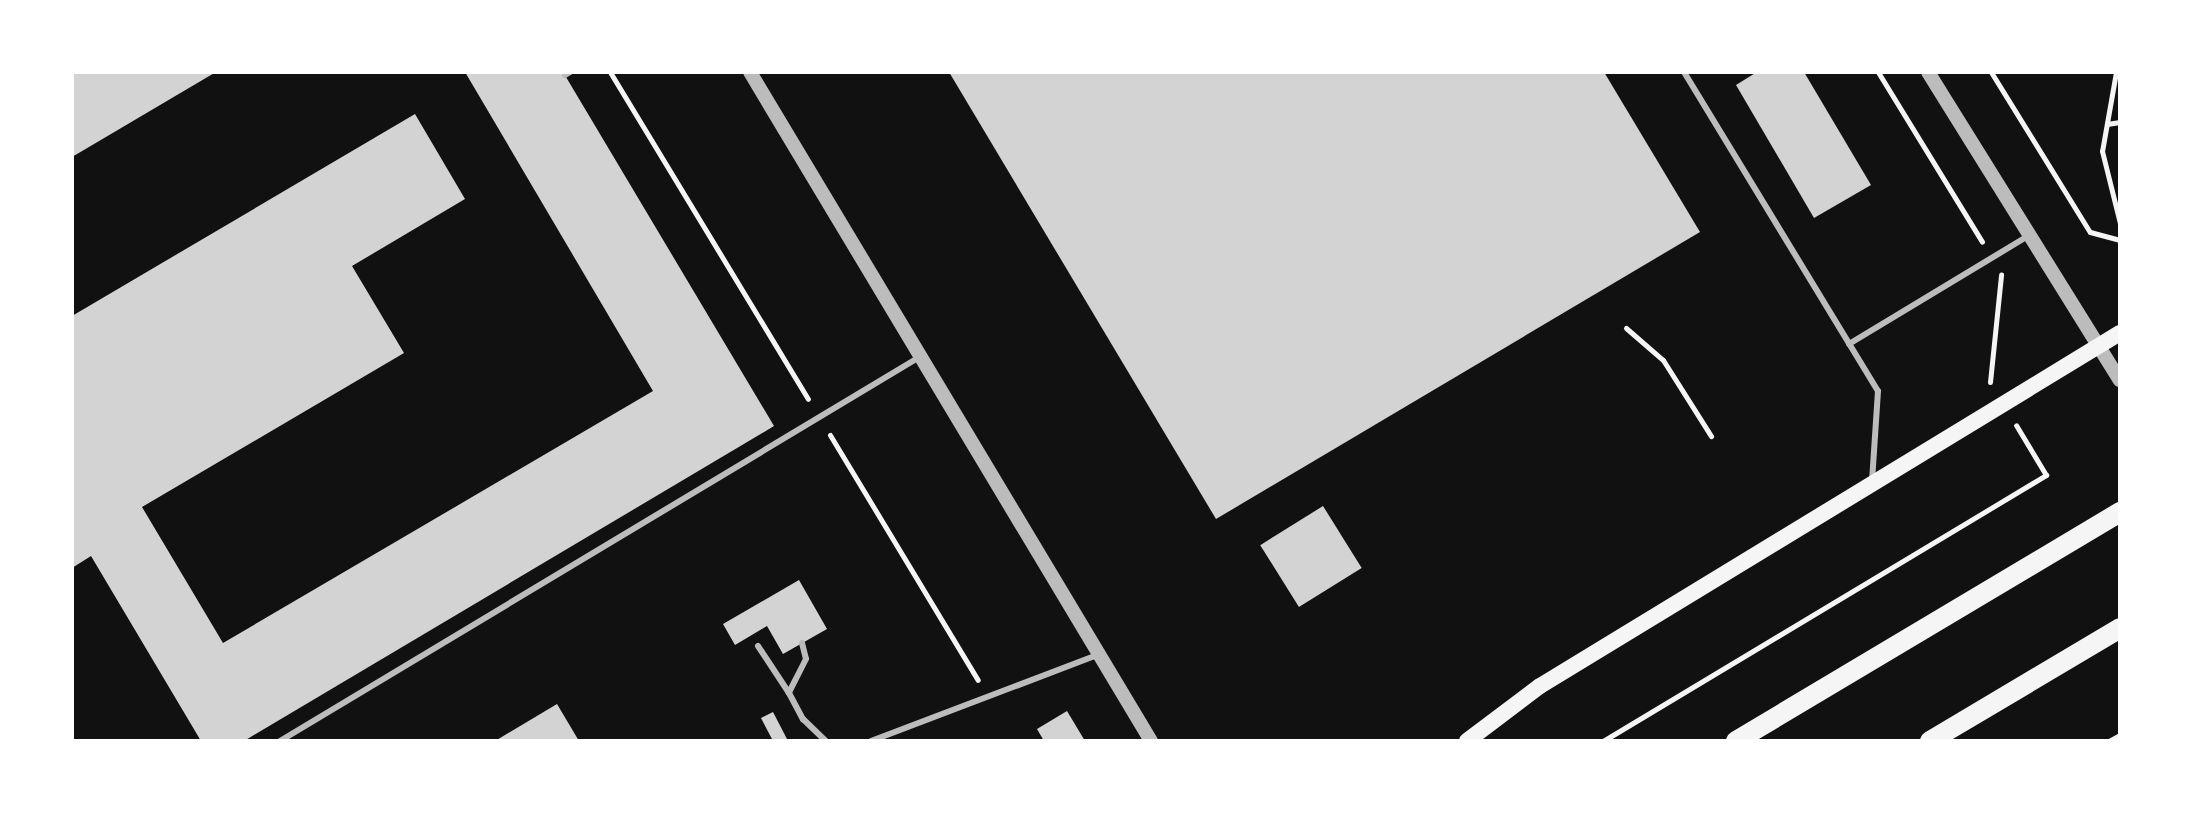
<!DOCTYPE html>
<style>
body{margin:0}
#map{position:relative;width:2192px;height:813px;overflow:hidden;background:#111;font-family:Bitter,serif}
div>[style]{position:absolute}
.building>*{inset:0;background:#d3d3d3;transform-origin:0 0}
.path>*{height:5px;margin:-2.5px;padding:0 2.5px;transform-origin:2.5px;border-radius:2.5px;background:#f5f5f5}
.service>*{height:6px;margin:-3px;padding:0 3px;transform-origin:3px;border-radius:3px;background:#bcbcbc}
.tertiary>*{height:14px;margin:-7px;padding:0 7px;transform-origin:7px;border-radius:7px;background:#bcbcbc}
.secondary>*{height:16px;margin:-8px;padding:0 8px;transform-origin:8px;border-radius:8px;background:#f5f5f5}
.primary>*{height:20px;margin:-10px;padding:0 10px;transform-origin:10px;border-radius:10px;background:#f5f5f5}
span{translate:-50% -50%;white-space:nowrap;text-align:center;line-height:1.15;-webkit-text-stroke:8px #fff;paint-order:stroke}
.frame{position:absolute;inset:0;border:74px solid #fff;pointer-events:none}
</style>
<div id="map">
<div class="building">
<div style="clip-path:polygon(72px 72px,216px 72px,72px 157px)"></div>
<div style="clip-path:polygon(465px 72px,563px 72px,774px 426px,244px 741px,201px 741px,91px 556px,72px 568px,72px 316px,415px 114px,465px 199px,352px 266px,404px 353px,142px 507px,223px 643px,653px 391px)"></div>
<div style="clip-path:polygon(949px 72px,1604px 72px,1700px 232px,1216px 519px)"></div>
<div style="clip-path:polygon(1757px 72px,1804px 72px,1871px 185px,1814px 218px,1736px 85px)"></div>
<div style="left:1323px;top:506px;width:73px;height:74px;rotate:58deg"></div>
<div style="clip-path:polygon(799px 580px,827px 629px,783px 654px,767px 626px,735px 645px,723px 624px)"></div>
<div style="clip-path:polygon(557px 704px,579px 741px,495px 741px)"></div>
<div style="clip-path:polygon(1067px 711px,1085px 741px,1044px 741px,1037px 729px)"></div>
<div style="clip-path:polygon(773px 712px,787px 739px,782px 741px,773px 741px,761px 718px)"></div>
</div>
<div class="path">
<div style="left:610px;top:72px;width:382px;rotate:58.8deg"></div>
<div style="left:1878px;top:72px;width:199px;rotate:58.5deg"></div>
<div style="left:1991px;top:72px;width:188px;rotate:58.3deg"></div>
<div style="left:2090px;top:232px;width:31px;rotate:15deg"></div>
<div style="left:2116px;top:72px;width:80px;rotate:100deg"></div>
<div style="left:2102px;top:151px;width:74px;rotate:76deg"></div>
<div style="left:2107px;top:124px;width:13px;rotate:-9deg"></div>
<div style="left:1626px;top:328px;width:49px;rotate:40.9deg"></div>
<div style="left:1663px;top:360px;width:90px;rotate:57.7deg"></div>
<div style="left:1990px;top:382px;width:108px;rotate:-84.1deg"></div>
<div style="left:830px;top:435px;width:286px;rotate:58.9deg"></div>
<div style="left:1603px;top:741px;width:517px;rotate:-30.98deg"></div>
<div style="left:2046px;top:475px;width:58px;rotate:-121deg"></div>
<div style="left:2109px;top:741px;width:13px;rotate:-29deg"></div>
</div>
<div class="service">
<div style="left:1684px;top:72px;width:373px;rotate:58.7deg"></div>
<div style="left:1878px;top:391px;width:91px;rotate:93.8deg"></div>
<div style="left:565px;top:75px;width:6px;rotate:-31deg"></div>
<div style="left:1849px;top:344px;width:209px;rotate:-31.1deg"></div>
<div style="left:802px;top:643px;width:16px;rotate:76deg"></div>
<div style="left:806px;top:659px;width:38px;rotate:117deg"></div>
<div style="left:789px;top:693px;width:30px;rotate:62deg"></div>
<div style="left:803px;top:719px;width:32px;rotate:44deg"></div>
<div style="left:758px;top:646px;width:56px;rotate:56.6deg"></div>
<div style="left:280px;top:741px;width:744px;rotate:-30.98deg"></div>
<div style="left:871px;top:741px;width:242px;rotate:-20.8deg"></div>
</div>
<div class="tertiary">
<div style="left:750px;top:72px;width:780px;rotate:59.06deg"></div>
<div style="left:1928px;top:72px;width:363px;rotate:58.1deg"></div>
</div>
<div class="secondary">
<div style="left:1467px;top:741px;width:91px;rotate:-37deg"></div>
<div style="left:1540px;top:686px;width:679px;rotate:-31.33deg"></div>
</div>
<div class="primary">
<div style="left:1736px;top:741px;width:447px;rotate:-30.8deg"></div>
<div style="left:1930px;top:741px;width:221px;rotate:-30.7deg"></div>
</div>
<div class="frame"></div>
</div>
